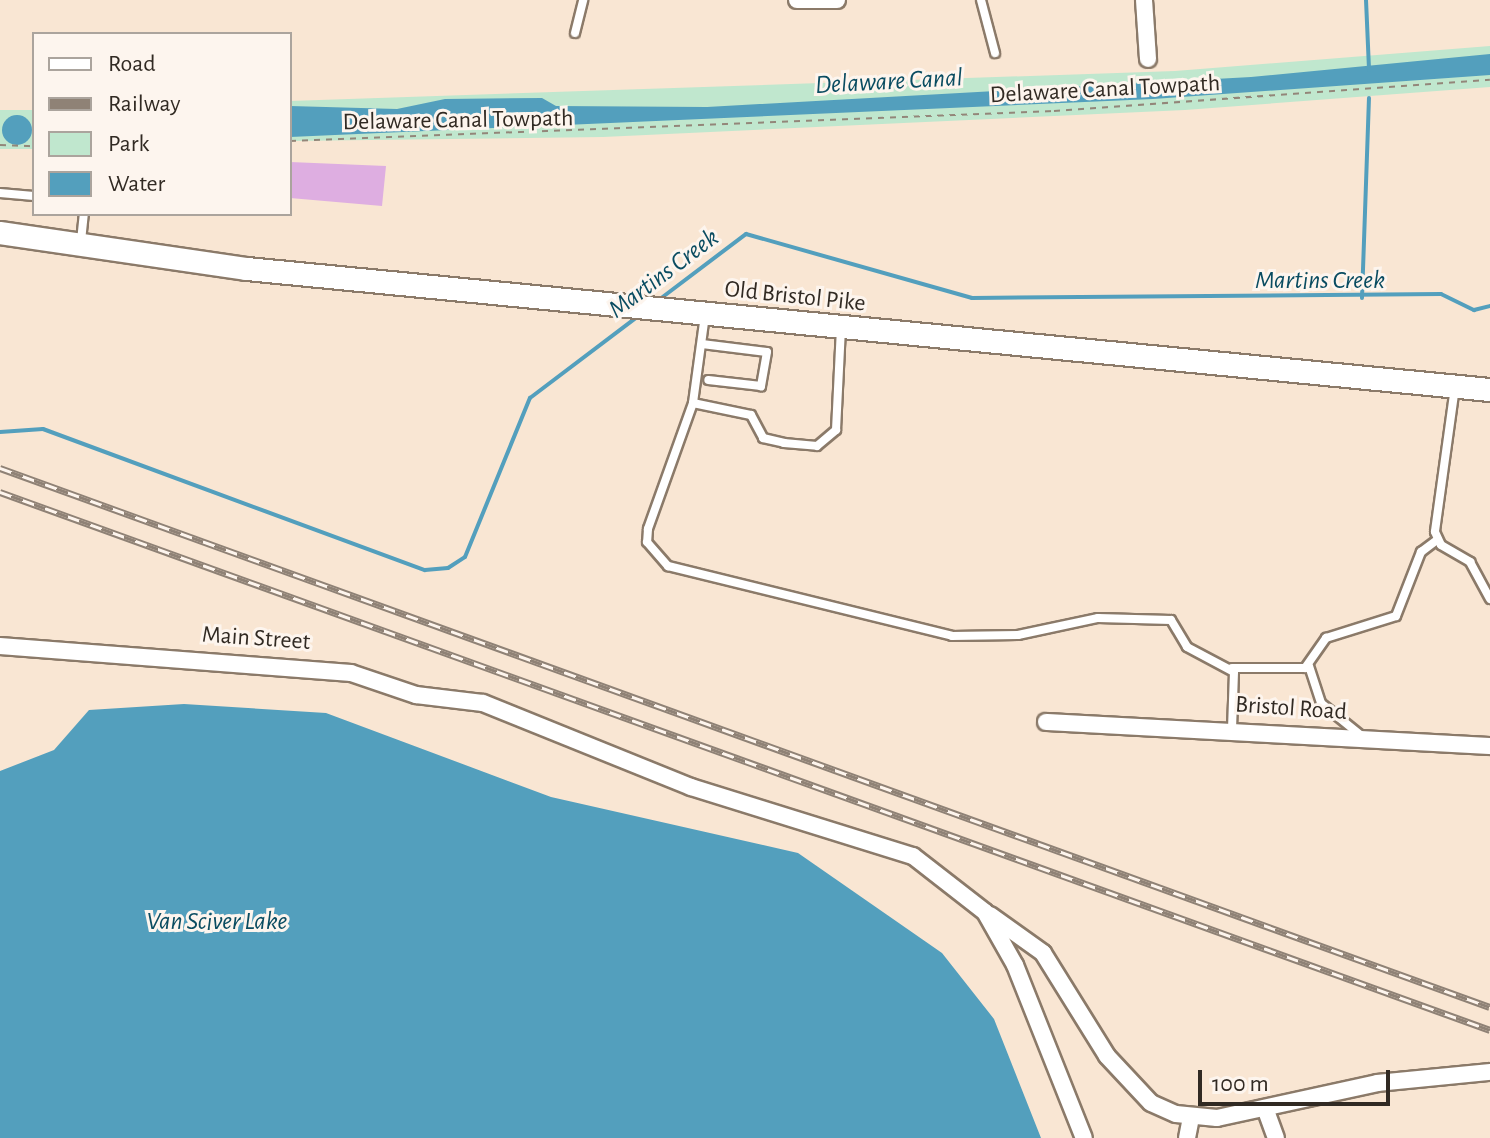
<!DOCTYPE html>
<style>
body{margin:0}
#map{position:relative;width:1490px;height:1138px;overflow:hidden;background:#f9e6d3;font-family:"Alegreya Sans",sans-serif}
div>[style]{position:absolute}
.green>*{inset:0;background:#c0e7ce;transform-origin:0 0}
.water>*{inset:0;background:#539fbd}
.round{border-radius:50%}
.stream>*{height:4px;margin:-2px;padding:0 2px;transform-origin:2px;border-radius:2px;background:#539fbd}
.building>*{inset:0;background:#deaee1}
.path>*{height:2px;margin-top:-1px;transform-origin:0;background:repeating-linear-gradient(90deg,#938679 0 6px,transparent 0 12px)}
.roads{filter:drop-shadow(2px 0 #8b7a69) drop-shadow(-2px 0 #8b7a69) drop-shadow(0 2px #8b7a69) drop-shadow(0 -2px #8b7a69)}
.service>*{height:8px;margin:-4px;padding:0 4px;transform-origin:4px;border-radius:4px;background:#fff}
.minor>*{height:16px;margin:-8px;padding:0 8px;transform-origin:8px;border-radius:8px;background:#fff}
.secondary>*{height:22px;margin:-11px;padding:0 11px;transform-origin:11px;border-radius:11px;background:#fff}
.rail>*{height:7px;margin-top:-3.5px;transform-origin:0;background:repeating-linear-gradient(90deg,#fdf5ee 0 12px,#8f8276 0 24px);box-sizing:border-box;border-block:2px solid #8f8276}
span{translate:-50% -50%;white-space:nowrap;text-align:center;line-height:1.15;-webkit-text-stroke:6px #fdf5ee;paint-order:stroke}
.street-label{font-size:24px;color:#312a23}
.water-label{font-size:26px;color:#0a4c61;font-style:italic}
.legend{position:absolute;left:32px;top:32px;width:260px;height:184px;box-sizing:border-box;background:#fdf5ee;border:2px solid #aba49d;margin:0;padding:10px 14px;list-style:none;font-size:24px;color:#312a23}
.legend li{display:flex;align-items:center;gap:16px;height:40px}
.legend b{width:40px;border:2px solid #aba49d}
.scale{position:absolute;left:1198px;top:1070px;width:192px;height:36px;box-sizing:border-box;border:4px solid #312a23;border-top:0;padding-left:10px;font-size:24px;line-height:28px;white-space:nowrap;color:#312a23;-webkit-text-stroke:6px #fdf5ee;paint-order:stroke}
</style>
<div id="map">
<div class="green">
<div style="clip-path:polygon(1490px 46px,1490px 87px,1185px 110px,603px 137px,290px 141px,290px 101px,1175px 71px)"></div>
<div style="left:0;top:110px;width:34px;height:39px"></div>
</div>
<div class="water">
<div style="clip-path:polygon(1490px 54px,1490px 75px,1153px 99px,290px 137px,290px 106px,397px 109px,445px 99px,542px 98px,556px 106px,707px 107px,1251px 77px)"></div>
<div class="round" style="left:2px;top:115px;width:30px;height:30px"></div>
<div style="clip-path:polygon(184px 704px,326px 713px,551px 797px,798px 853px,942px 953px,994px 1019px,1041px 1138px,0 1138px,0 771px,54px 750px,89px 710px)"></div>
</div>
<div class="stream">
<div style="left:1366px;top:0;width:70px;rotate:87.5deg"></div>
<div style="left:1362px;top:298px;width:200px;rotate:-88deg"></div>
<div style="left:660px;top:299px;width:108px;rotate:-37.1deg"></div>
<div style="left:746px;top:234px;width:235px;rotate:15.8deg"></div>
<div style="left:972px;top:298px;width:469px;rotate:-0.5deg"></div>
<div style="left:1441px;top:294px;width:37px;rotate:26deg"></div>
<div style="left:1474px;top:310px;width:16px;rotate:-14deg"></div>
<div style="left:0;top:432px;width:43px;rotate:-4deg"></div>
<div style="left:43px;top:429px;width:407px;rotate:20.3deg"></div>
<div style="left:425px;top:570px;width:23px;rotate:-5deg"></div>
<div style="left:448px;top:568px;width:20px;rotate:-33deg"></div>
<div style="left:465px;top:557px;width:172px;rotate:-67.8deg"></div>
<div style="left:530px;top:398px;width:134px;rotate:-37.1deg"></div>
</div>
<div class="building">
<div style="clip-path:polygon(290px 162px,386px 166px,382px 206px,290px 198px)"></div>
</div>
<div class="path">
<div style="left:290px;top:141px;width:765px;rotate:-2.25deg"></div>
<div style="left:1054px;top:111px;width:437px;rotate:-4.1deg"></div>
<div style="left:0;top:145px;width:34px;rotate:2deg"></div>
</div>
<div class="roads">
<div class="service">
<div style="left:981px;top:0;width:55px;rotate:75.2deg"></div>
<div style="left:575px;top:33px;width:34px;rotate:-76deg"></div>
<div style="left:0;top:193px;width:34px;rotate:5deg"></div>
<div style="left:81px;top:241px;width:27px;rotate:-84deg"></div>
<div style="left:705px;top:315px;width:89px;rotate:97.8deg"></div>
<div style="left:693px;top:403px;width:59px;rotate:11.7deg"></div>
<div style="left:751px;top:415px;width:26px;rotate:62deg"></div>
<div style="left:763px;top:438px;width:22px;rotate:13deg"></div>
<div style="left:784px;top:443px;width:33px;rotate:5deg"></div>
<div style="left:817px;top:446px;width:25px;rotate:-40deg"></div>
<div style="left:836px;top:430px;width:102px;rotate:-87.2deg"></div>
<div style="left:702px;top:344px;width:65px;rotate:7deg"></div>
<div style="left:767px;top:352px;width:35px;rotate:100deg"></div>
<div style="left:761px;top:386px;width:53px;rotate:-173.5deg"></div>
<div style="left:1455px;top:387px;width:146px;rotate:97.9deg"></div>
<div style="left:1435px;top:532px;width:14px;rotate:65deg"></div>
<div style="left:1441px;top:545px;width:34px;rotate:30deg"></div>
<div style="left:1470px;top:562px;width:42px;rotate:61.6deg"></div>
<div style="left:693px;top:403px;width:134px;rotate:109.7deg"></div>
<div style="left:648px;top:529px;width:13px;rotate:94deg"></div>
<div style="left:647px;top:542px;width:32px;rotate:49deg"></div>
<div style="left:668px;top:566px;width:292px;rotate:13.8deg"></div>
<div style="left:952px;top:636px;width:66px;rotate:-0.9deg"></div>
<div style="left:1018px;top:635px;width:82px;rotate:-12deg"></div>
<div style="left:1098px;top:618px;width:73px;rotate:1.6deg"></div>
<div style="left:1171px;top:620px;width:31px;rotate:59deg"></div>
<div style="left:1187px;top:647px;width:53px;rotate:28deg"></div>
<div style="left:1234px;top:672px;width:57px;rotate:92deg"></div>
<div style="left:1309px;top:666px;width:39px;rotate:72deg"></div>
<div style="left:1321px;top:703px;width:55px;rotate:39.1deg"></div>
<div style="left:1232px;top:668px;width:73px"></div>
<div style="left:1305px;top:668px;width:37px;rotate:-55deg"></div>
<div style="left:1326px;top:638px;width:73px;rotate:-17.4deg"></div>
<div style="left:1396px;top:616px;width:69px;rotate:-68.7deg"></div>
<div style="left:1421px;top:552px;width:21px;rotate:-37deg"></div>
</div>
<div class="minor">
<div style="left:797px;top:0;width:40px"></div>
<div style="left:1144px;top:0;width:59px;rotate:86.1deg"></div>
<div style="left:0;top:646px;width:352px;rotate:4.4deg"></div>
<div style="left:351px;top:673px;width:69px;rotate:18.7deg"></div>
<div style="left:416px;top:695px;width:67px;rotate:6.8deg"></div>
<div style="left:483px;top:703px;width:224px;rotate:22deg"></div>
<div style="left:691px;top:787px;width:232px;rotate:17.3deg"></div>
<div style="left:913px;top:856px;width:91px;rotate:37.9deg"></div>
<div style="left:985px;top:912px;width:61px;rotate:60.5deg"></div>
<div style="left:1015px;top:965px;width:186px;rotate:68.3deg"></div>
<div style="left:1046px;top:722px;width:445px;rotate:3.1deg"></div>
<div style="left:990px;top:915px;width:65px;rotate:35.6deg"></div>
<div style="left:1043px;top:953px;width:121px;rotate:58.1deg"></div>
<div style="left:1107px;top:1056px;width:64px;rotate:46.9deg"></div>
<div style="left:1151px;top:1103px;width:27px;rotate:24deg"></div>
<div style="left:1176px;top:1114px;width:41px;rotate:5.6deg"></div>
<div style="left:1217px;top:1118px;width:164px;rotate:-12.3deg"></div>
<div style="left:1377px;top:1083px;width:114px;rotate:-5.6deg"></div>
<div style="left:1265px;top:1108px;width:32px;rotate:70deg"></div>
<div style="left:1187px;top:1138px;width:21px;rotate:-79deg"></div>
</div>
<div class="secondary">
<div style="left:0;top:233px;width:250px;rotate:8.3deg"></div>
<div style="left:247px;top:269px;width:1249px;rotate:5.56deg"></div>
</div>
</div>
<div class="rail">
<div style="left:0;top:468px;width:1584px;rotate:19.89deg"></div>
<div style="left:0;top:492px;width:1584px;rotate:19.85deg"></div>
</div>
<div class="street-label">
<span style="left:1105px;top:90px;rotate:-3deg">Delaware Canal Towpath</span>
<span style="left:458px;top:121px;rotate:-1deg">Delaware Canal Towpath</span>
<span style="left:795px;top:297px;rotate:6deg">Old Bristol Pike</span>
<span style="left:256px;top:639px;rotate:4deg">Main Street</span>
<span style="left:1291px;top:709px;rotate:4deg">Bristol Road</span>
</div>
<div class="water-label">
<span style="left:889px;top:82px;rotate:-3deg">Delaware Canal</span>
<span style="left:664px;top:274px;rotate:-37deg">Martins Creek</span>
<span style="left:1320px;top:281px">Martins Creek</span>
<span style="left:217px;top:922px">Van Sciver Lake</span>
</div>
<ul class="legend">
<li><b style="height:10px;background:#fff"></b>Road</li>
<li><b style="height:10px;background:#8f8276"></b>Railway</li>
<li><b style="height:22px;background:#c0e7ce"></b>Park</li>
<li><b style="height:22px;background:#539fbd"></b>Water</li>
</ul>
<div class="scale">100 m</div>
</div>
